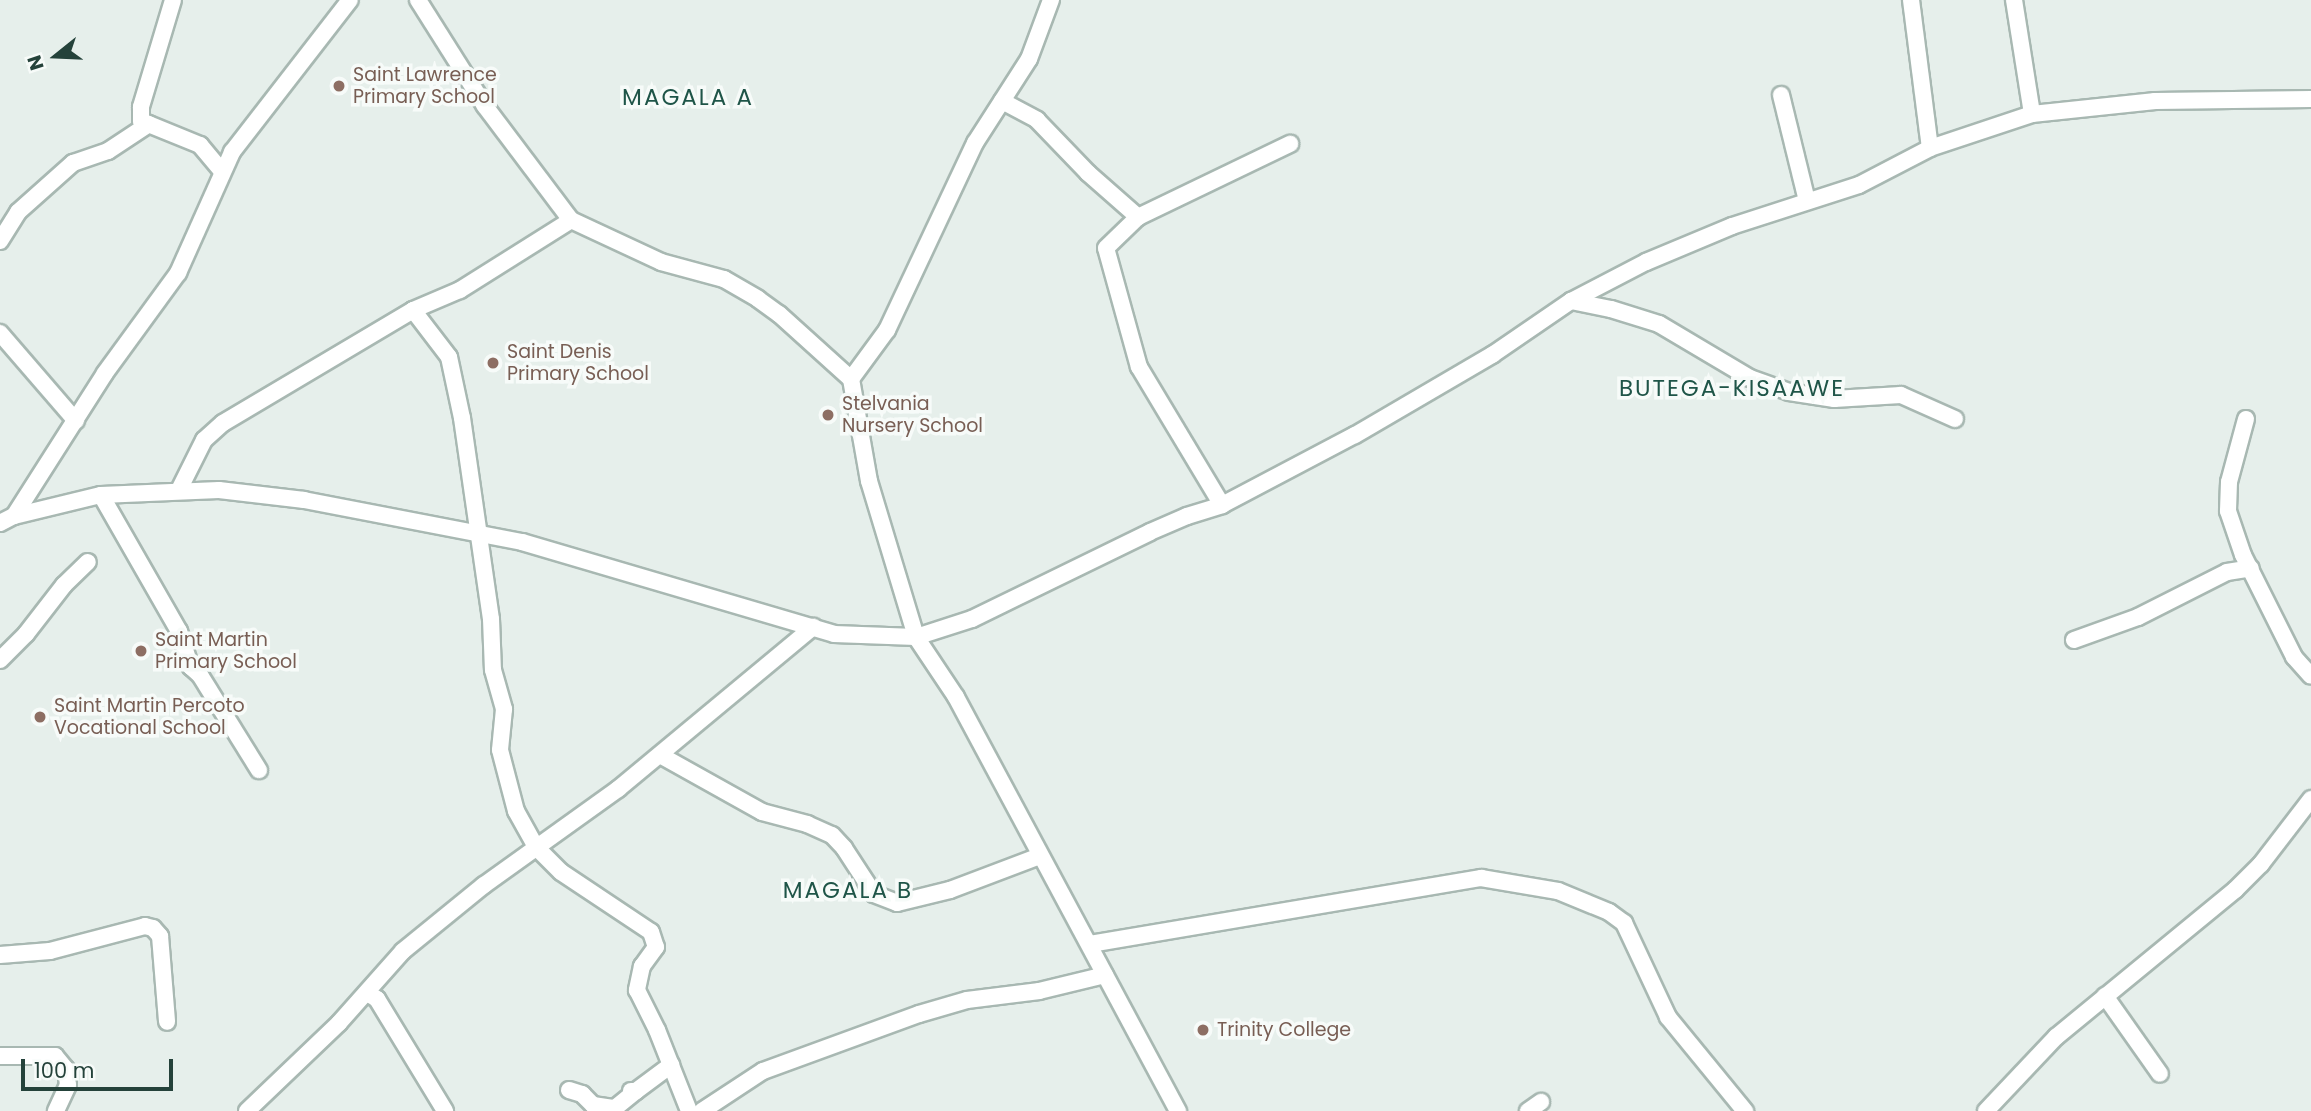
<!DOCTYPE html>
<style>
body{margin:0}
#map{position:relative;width:2311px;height:1111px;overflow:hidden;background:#e6efeb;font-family:Poppins,sans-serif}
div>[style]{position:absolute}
.roads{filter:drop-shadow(2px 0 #a8b8b2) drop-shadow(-2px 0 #a8b8b2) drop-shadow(0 2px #a8b8b2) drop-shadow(0 -2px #a8b8b2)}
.minor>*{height:16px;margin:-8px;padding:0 8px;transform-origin:8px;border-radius:8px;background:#fff}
.dots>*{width:19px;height:19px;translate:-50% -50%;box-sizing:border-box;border:4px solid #f7fbf9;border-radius:50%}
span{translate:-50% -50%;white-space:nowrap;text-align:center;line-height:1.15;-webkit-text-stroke:7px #f7fbf9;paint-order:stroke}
.education-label{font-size:19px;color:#785e54}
.left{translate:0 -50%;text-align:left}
.quarter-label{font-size:23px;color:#1f5548;letter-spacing:2px}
.north{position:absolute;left:21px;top:21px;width:70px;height:70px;-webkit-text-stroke:5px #f7fbf9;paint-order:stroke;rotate:252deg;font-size:19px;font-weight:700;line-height:28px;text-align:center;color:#24423a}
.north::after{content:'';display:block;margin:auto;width:24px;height:32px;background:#24423a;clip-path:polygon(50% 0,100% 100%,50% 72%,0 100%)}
.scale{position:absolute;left:21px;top:1059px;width:152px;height:32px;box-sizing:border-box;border:4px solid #24423a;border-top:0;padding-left:9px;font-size:21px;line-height:24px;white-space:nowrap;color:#24423a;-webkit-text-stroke:5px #f7fbf9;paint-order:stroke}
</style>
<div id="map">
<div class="roads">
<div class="minor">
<div style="left:173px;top:0;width:112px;rotate:106.7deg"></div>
<div style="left:141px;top:107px;width:14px;rotate:90deg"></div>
<div style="left:141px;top:121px;width:64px;rotate:22.1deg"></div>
<div style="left:200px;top:145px;width:34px;rotate:50deg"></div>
<div style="left:418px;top:0;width:125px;rotate:57.7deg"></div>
<div style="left:485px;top:106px;width:143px;rotate:53deg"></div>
<div style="left:571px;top:220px;width:99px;rotate:25deg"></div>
<div style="left:661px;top:262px;width:65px;rotate:15.1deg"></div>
<div style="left:724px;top:279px;width:39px;rotate:30deg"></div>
<div style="left:758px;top:299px;width:26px;rotate:36deg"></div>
<div style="left:779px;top:314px;width:97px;rotate:42.1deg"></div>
<div style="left:851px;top:379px;width:104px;rotate:80deg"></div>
<div style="left:869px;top:481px;width:163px;rotate:73.2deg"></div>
<div style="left:916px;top:637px;width:72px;rotate:56.3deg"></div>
<div style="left:956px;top:697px;width:470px;rotate:61.8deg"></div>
<div style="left:1911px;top:0;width:149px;rotate:82.7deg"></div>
<div style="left:2014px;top:0;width:115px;rotate:81deg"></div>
<div style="left:1781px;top:95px;width:109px;rotate:76.2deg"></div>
<div style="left:1002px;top:101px;width:40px;rotate:28deg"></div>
<div style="left:1037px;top:120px;width:74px;rotate:46.1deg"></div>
<div style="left:1088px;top:173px;width:67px;rotate:41.3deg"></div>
<div style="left:0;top:241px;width:34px;rotate:-58deg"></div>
<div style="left:18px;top:212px;width:74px;rotate:-41.7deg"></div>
<div style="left:73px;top:163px;width:37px;rotate:-19deg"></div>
<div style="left:108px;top:151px;width:49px;rotate:-33.4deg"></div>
<div style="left:1571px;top:301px;width:41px;rotate:11.3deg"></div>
<div style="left:1611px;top:309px;width:50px;rotate:17.4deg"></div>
<div style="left:1659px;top:324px;width:106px;rotate:30.7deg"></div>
<div style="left:1750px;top:378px;width:41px;rotate:19.7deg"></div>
<div style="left:1789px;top:392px;width:46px;rotate:8.8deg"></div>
<div style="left:1834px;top:399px;width:67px;rotate:-3.4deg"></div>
<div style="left:1901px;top:395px;width:59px;rotate:24deg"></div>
<div style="left:413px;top:310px;width:59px;rotate:52.5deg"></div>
<div style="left:449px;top:357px;width:62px;rotate:78deg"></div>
<div style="left:462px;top:418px;width:203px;rotate:81.8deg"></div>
<div style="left:491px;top:619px;width:51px;rotate:87.8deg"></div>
<div style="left:493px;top:670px;width:41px;rotate:74.2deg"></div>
<div style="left:504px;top:709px;width:41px;rotate:95.6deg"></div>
<div style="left:500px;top:750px;width:63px;rotate:75.3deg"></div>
<div style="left:516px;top:811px;width:41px;rotate:60.9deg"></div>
<div style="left:536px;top:847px;width:35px;rotate:45deg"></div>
<div style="left:561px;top:872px;width:108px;rotate:33.7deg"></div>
<div style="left:651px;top:932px;width:16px;rotate:72deg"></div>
<div style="left:656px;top:947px;width:24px;rotate:126deg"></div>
<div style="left:642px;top:966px;width:25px;rotate:102deg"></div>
<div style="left:637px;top:990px;width:45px;rotate:63.4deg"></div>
<div style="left:657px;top:1030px;width:87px;rotate:68.4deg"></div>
<div style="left:0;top:333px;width:116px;rotate:49.2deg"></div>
<div style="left:851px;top:379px;width:61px;rotate:-53.7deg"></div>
<div style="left:887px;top:330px;width:207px;rotate:-64.8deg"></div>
<div style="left:975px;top:143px;width:100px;rotate:-57.3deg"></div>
<div style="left:1029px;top:59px;width:63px;rotate:-69.6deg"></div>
<div style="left:2246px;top:419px;width:65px;rotate:105.1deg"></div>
<div style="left:2229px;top:482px;width:29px;rotate:92deg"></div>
<div style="left:2228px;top:511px;width:46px;rotate:71.2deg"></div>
<div style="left:2243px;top:555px;width:114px;rotate:63.4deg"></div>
<div style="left:2294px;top:657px;width:25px;rotate:48deg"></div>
<div style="left:179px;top:490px;width:56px;rotate:-63.4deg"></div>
<div style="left:204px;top:440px;width:25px;rotate:-42deg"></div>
<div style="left:223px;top:423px;width:221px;rotate:-30.7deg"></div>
<div style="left:413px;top:310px;width:51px;rotate:-23.1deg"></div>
<div style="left:460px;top:290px;width:131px;rotate:-32.2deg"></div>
<div style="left:101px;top:495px;width:157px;rotate:60.2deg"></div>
<div style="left:179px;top:631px;width:38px;rotate:72deg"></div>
<div style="left:191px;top:667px;width:12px;rotate:42deg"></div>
<div style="left:200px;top:675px;width:112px;rotate:58.2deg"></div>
<div style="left:1222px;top:505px;width:161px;rotate:-121deg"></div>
<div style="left:1139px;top:367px;width:123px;rotate:-105.5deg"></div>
<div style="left:1106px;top:248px;width:45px;rotate:-44.1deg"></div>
<div style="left:1138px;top:217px;width:169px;rotate:-25.7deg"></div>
<div style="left:14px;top:516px;width:169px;rotate:-57.5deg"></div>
<div style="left:105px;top:373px;width:124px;rotate:-53.9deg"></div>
<div style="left:178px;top:273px;width:133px;rotate:-65.9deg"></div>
<div style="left:232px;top:152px;width:192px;rotate:-52.2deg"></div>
<div style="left:0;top:523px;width:16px;rotate:-27deg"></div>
<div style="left:14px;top:516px;width:89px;rotate:-13.6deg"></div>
<div style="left:101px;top:495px;width:118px;rotate:-2.4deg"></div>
<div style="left:219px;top:490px;width:86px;rotate:6.7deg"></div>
<div style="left:304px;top:500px;width:222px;rotate:10.9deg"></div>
<div style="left:522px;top:542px;width:325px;rotate:16.4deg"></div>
<div style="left:834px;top:634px;width:82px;rotate:2.1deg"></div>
<div style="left:916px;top:637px;width:59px;rotate:-17.8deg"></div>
<div style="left:972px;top:619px;width:198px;rotate:-26deg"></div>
<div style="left:1150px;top:532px;width:40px;rotate:-23.4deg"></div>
<div style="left:1187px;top:516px;width:37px;rotate:-17deg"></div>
<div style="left:1222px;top:505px;width:150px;rotate:-27.8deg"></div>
<div style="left:1355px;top:435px;width:159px;rotate:-30.3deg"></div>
<div style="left:1492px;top:355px;width:96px;rotate:-34.4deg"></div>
<div style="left:1571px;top:301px;width:85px;rotate:-27.5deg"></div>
<div style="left:1646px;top:262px;width:93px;rotate:-22.7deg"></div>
<div style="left:1732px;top:226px;width:133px;rotate:-17.9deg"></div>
<div style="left:1859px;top:185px;width:80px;rotate:-27.5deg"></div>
<div style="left:1930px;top:148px;width:108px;rotate:-18.4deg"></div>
<div style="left:2032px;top:114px;width:124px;rotate:-6deg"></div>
<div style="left:2155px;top:101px;width:156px;rotate:-0.7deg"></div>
<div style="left:2074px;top:640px;width:68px;rotate:-19.8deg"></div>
<div style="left:2138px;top:617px;width:100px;rotate:-26.8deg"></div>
<div style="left:2227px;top:572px;width:24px;rotate:-9deg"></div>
<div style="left:0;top:660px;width:37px;rotate:-45deg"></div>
<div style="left:26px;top:634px;width:62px;rotate:-52.2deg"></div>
<div style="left:64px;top:585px;width:33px;rotate:-44deg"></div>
<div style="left:660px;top:755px;width:117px;rotate:29.2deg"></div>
<div style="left:762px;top:812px;width:47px;rotate:14.9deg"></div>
<div style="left:807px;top:824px;width:27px;rotate:24deg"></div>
<div style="left:832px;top:835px;width:18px;rotate:47deg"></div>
<div style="left:844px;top:848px;width:55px;rotate:56.9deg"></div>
<div style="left:874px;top:894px;width:25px;rotate:21deg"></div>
<div style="left:897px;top:903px;width:55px;rotate:-13.8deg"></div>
<div style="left:950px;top:890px;width:96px;rotate:-20.7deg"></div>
<div style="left:1090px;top:944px;width:397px;rotate:-9.6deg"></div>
<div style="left:1481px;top:878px;width:78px;rotate:9.6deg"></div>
<div style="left:1558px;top:891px;width:55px;rotate:22.4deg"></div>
<div style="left:1609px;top:912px;width:19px;rotate:36deg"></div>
<div style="left:1624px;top:923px;width:104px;rotate:64.9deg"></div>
<div style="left:1668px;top:1017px;width:122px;rotate:50.7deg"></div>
<div style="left:0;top:955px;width:50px;rotate:-4.6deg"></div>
<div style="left:50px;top:951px;width:98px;rotate:-14.7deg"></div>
<div style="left:145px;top:926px;width:8px;rotate:14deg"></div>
<div style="left:153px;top:928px;width:11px;rotate:49deg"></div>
<div style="left:160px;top:936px;width:86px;rotate:85.3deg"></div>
<div style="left:367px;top:993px;width:12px;rotate:31deg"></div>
<div style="left:377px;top:999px;width:131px;rotate:58.7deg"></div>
<div style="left:2105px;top:996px;width:95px;rotate:54.8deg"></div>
<div style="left:0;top:1056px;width:55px"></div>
<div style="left:55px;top:1056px;width:17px;rotate:50deg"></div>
<div style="left:66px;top:1069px;width:16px;rotate:83deg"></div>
<div style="left:68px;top:1085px;width:29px;rotate:115deg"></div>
<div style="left:569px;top:1090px;width:14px;rotate:17deg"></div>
<div style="left:582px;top:1094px;width:16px;rotate:45deg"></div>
<div style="left:593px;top:1105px;width:22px;rotate:8deg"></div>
<div style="left:615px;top:1108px;width:27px;rotate:-39deg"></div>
<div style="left:631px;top:1091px;width:5px"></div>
<div style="left:636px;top:1091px;width:44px;rotate:-36.6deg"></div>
<div style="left:247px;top:1111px;width:127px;rotate:-43.7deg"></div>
<div style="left:339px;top:1023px;width:96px;rotate:-48.4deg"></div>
<div style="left:403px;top:951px;width:104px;rotate:-39.2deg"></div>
<div style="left:484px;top:885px;width:165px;rotate:-35.6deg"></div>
<div style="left:618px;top:789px;width:254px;rotate:-39.7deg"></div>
<div style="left:702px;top:1111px;width:73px;rotate:-33.3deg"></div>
<div style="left:763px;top:1071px;width:166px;rotate:-20.1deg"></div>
<div style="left:919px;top:1014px;width:50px;rotate:-16.3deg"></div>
<div style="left:967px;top:1000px;width:73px;rotate:-7.1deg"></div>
<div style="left:1039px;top:991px;width:68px;rotate:-13.6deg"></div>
<div style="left:1528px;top:1111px;width:16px;rotate:-35deg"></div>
<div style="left:1986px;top:1111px;width:102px;rotate:-46.6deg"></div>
<div style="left:2056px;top:1037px;width:232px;rotate:-39.4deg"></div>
<div style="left:2235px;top:890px;width:37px;rotate:-45deg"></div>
<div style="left:2261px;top:864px;width:82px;rotate:-52.4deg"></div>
</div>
</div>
<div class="dots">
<div style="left:339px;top:86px;background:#8d6e63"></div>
<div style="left:493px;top:363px;background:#8d6e63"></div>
<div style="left:828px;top:415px;background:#8d6e63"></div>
<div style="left:141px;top:651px;background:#8d6e63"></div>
<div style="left:40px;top:717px;background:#8d6e63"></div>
<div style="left:1203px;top:1030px;background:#8d6e63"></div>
</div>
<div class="education-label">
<span class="left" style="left:353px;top:86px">Saint Lawrence<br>Primary School</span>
<span class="left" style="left:507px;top:363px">Saint Denis<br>Primary School</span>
<span class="left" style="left:842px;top:415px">Stelvania<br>Nursery School</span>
<span class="left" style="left:155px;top:651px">Saint Martin<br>Primary School</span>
<span class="left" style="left:54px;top:717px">Saint Martin Percoto<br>Vocational School</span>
<span class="left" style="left:1217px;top:1030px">Trinity College</span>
</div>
<div class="quarter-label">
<span style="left:688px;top:97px">MAGALA A</span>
<span style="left:1732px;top:388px">BUTEGA-KISAAWE</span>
<span style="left:848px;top:890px">MAGALA B</span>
</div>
<div class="north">N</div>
<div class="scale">100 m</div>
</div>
